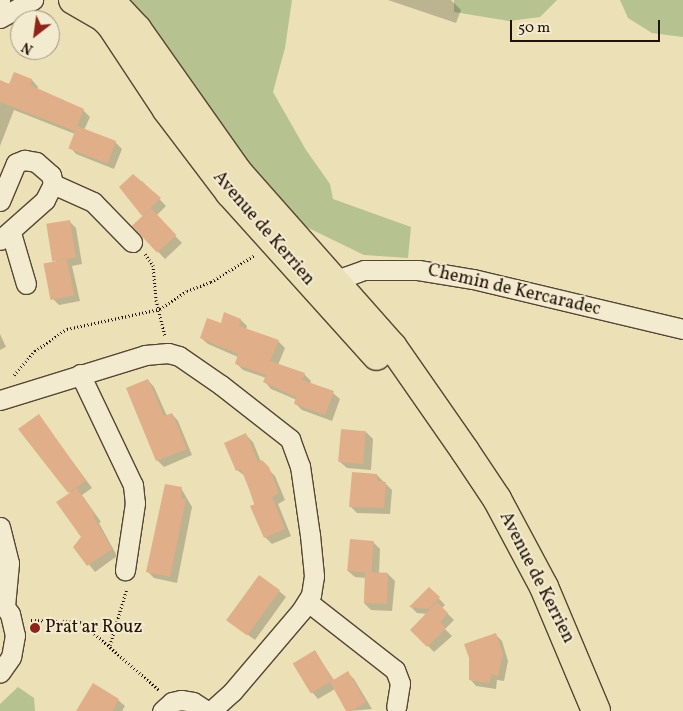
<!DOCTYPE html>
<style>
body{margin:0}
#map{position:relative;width:683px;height:711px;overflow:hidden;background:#ece0b6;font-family:Vollkorn,serif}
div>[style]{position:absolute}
.green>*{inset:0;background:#b6c390}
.shadow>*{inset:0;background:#0003}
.building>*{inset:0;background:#e0af89;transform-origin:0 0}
.path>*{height:3px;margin-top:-1.5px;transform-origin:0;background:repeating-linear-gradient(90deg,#231307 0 1px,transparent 0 3.5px)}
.roads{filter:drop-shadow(1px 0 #554633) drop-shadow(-1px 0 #554633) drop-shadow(0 1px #554633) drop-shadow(0 -1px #554633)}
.minor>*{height:19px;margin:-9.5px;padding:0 9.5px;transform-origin:9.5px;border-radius:9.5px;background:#f3ebd0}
.primary>*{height:28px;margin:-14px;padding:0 14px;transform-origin:14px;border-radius:14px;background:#ece0b6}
.dots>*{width:14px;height:14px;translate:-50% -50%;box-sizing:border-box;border:2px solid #f3ebd0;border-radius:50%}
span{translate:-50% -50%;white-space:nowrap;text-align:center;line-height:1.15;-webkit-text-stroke:4px #f3ebd0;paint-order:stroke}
.street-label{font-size:18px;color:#231307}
.poi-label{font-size:18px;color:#231307}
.left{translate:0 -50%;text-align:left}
.north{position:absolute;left:10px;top:10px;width:50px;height:50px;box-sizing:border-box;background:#f3ebd0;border:1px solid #a09580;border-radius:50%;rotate:210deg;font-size:14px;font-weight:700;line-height:20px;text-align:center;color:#231307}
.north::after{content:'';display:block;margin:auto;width:18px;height:22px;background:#8f2418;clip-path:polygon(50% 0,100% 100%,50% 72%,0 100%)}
.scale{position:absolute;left:510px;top:20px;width:150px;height:22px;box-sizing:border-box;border:2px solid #231307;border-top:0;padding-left:6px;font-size:15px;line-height:18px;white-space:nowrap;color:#231307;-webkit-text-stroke:4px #f3ebd0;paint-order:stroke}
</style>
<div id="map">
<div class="green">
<div style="clip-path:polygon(120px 0,292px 0,285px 48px,273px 92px,306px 150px,330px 184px,333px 199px,411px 227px,408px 258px,364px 255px,292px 220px)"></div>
<div style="clip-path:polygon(454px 0,557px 0,540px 17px,509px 21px,454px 12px)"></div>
<div style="clip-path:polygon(620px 0,683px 0,683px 37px,652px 33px,628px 18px)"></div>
<div style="clip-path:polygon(18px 687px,34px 698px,35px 711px,0 711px,0 704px)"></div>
</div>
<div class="shadow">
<div style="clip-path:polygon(388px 0,451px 0,461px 10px,456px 23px)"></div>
<div style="clip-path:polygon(32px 80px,38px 87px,37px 90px,83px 110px,90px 117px,84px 130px,115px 142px,122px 149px,114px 169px,76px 154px,70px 147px,75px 134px,14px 110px,0 146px,0 85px)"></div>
<div style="clip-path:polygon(142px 181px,166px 206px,156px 216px,182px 243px,165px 259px,134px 226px,144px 216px,121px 187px)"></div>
<div style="clip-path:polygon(69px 221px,76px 228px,82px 264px,72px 266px,80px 301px,59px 305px,52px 298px,56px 260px)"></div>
<div style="clip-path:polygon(241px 320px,247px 326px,246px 330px,278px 341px,285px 348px,278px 365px,304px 374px,311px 381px,310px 384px,333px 393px,340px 399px,332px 421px,302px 410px,295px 403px,297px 400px,271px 389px,265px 382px,266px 378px,243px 370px,236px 363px,238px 357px,208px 344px,201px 338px,221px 324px)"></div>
<div style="clip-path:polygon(0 334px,6px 347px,0 350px)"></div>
<div style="clip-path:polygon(148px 380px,154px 387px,167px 416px,172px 414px,178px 421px,192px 455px,164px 467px,157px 460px)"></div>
<div style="clip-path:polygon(39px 416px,92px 488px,82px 495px,101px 522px,99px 523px,117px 556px,95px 572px,75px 547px,82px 538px,71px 494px,20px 429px)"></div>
<div style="clip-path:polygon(366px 432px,373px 439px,371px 470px,347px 468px,340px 462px)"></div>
<div style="clip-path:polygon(246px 435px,253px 442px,261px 462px,275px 476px,285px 500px,278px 504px,291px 536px,272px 544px,265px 537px,245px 476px,237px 470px)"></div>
<div style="clip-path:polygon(377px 475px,392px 490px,390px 514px,357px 513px,350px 506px)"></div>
<div style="clip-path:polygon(181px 488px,192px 507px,177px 583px,154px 578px,148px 572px)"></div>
<div style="clip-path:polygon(373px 542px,380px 549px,379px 574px,388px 574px,395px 581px,392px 611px,371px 610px,364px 603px,366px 578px,355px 577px,348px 571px)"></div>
<div style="clip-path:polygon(429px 588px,445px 605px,442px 608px,454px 620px,445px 629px,452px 636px,434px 652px,412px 630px,428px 614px,417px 613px,411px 607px)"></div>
<div style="clip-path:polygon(279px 591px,286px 597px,255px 640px,229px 621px)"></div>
<div style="clip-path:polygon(496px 635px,502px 641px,508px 661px,504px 681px,497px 680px,496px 689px,476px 686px,470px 679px)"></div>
<div style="clip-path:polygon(315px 652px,334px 680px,348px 673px,354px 679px,372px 709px,348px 711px,335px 689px,318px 699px,312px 692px)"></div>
<div style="clip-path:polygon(93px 685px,118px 700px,125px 706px,122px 711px,79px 711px)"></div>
</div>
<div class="building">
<div style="clip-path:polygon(14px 72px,32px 79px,30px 85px,84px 109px,75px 131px,0 102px,0 80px,9px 84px)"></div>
<div style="left:77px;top:126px;width:42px;height:24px;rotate:21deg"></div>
<div style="clip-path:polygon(133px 174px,161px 198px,142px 216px,119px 187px)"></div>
<div style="left:151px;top:208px;width:37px;height:26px;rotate:47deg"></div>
<div style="left:70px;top:220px;width:38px;height:24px;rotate:81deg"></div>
<div style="left:67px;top:259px;width:37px;height:24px;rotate:79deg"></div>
<div style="clip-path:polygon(224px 312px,241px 319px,239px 326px,279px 340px,270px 361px,305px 373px,302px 380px,334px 391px,325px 415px,294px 404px,296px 397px,263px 382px,266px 375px,235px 364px,238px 354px,200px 338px,207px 318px,221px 323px)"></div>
<div style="clip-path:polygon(148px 379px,164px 416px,172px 413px,187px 449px,156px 461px,126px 388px)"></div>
<div style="clip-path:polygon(39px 414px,86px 481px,68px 493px,18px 429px)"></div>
<div style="left:341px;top:429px;width:25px;height:33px;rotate:5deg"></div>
<div style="clip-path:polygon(246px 433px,258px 462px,262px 460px,269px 467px,279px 493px,272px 497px,285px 529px,264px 538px,250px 506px,255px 504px,241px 469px,236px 471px,224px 443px)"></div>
<div style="clip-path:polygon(352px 472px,377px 474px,377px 481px,386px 482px,384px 508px,349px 507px)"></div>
<div style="clip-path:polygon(165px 484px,182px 487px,181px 498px,186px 499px,170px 577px,146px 572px)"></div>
<div style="clip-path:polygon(77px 488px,95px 515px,93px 516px,112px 549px,87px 566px,73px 547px,81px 537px,56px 502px)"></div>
<div style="left:350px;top:539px;width:24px;height:32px;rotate:5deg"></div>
<div style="left:365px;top:572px;width:23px;height:31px;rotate:2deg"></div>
<div style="left:259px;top:575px;width:26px;height:56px;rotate:36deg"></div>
<div style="clip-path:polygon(429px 587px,440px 597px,429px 609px,409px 607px)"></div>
<div style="clip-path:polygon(437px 602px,448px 613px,440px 622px,446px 628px,427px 647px,410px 630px)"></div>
<div style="clip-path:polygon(496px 633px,503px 654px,498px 676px,491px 674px,490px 683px,469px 680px,469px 658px,464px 644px)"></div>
<div style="left:315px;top:650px;width:35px;height:26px;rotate:59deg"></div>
<div style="clip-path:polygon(348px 671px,366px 702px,351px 711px,346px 711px,330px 682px)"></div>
<div style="clip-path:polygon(93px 683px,119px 699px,112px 711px,76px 711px)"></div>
</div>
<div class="path">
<div style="left:145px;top:254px;width:14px;rotate:54deg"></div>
<div style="left:153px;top:265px;width:35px;rotate:85deg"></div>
<div style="left:156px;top:300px;width:37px;rotate:76deg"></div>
<div style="left:14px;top:375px;width:32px;rotate:-49deg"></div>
<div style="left:35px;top:351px;width:39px;rotate:-35deg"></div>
<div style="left:67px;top:329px;width:95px;rotate:-12.1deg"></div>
<div style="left:160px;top:309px;width:32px;rotate:-34deg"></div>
<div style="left:187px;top:291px;width:26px;rotate:-21deg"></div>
<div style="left:211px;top:282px;width:52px;rotate:-31.5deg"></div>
<div style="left:31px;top:620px;width:50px;rotate:2.3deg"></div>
<div style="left:81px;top:622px;width:103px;rotate:41.1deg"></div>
<div style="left:110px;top:645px;width:59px;rotate:-73.4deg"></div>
</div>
<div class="roads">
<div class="minor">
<div style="left:0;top:1px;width:1px;rotate:-90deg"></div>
<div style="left:0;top:18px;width:38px;rotate:-29deg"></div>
<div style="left:53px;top:184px;width:44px;rotate:24.2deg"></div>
<div style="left:93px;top:202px;width:56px;rotate:45.7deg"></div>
<div style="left:0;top:201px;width:41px;rotate:-67.2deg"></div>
<div style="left:16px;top:163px;width:9px;rotate:-21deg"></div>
<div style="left:24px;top:160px;width:12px;rotate:9deg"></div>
<div style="left:36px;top:162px;width:20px;rotate:41deg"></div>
<div style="left:51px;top:175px;width:9px;rotate:77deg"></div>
<div style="left:53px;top:184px;width:18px;rotate:117deg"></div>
<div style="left:45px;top:200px;width:60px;rotate:138.4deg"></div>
<div style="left:11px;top:233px;width:53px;rotate:73.6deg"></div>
<div style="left:326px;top:288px;width:19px;rotate:-32deg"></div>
<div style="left:342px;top:278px;width:23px;rotate:-20deg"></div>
<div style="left:364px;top:270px;width:54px"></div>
<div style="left:418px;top:270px;width:56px;rotate:9.3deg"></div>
<div style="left:473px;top:279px;width:216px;rotate:13.4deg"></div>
<div style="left:80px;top:374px;width:123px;rotate:64.5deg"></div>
<div style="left:133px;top:485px;width:18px;rotate:84deg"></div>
<div style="left:135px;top:503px;width:68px;rotate:98.5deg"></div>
<div style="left:0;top:400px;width:152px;rotate:-17.2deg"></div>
<div style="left:145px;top:355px;width:23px;rotate:-5deg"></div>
<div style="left:168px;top:353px;width:11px;rotate:15deg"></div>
<div style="left:179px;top:356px;width:51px;rotate:34.6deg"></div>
<div style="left:221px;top:385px;width:88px;rotate:38deg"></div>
<div style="left:290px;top:439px;width:29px;rotate:70deg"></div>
<div style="left:300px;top:466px;width:70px;rotate:81.8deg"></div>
<div style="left:310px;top:535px;width:41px;rotate:84.4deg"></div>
<div style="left:314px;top:576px;width:19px;rotate:99deg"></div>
<div style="left:311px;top:595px;width:19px;rotate:122deg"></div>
<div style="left:301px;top:611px;width:106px;rotate:130.4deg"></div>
<div style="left:232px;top:692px;width:28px;rotate:138deg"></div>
<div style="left:0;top:527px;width:37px;rotate:76deg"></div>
<div style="left:9px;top:563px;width:43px;rotate:95.3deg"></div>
<div style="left:0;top:601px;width:16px;rotate:52deg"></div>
<div style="left:10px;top:614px;width:22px;rotate:77deg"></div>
<div style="left:15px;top:635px;width:22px;rotate:100deg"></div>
<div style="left:11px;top:657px;width:19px;rotate:125deg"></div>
<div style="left:308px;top:602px;width:110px;rotate:38deg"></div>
<div style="left:395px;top:670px;width:14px;rotate:69deg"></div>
<div style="left:400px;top:683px;width:24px;rotate:99deg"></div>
<div style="left:162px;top:711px;width:13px;rotate:-42deg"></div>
<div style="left:172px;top:702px;width:9px;rotate:-13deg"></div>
<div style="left:181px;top:700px;width:12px;rotate:9deg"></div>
<div style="left:193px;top:702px;width:17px;rotate:33deg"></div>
</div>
<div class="primary">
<div style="left:73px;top:0;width:34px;rotate:30deg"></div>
<div style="left:103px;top:17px;width:11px;rotate:45deg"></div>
<div style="left:111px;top:25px;width:102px;rotate:56.6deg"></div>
<div style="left:167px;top:110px;width:104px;rotate:52.8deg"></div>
<div style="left:230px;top:193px;width:219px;rotate:48deg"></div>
<div style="left:110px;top:0;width:40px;rotate:47deg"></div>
<div style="left:137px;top:29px;width:174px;rotate:54.8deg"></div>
<div style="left:237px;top:171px;width:234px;rotate:48.5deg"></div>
<div style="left:392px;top:346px;width:128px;rotate:55.2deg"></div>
<div style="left:465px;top:451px;width:58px;rotate:56.3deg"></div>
<div style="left:497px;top:499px;width:100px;rotate:61.9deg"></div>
<div style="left:544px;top:587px;width:134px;rotate:67.2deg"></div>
</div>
</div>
<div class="dots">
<div style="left:35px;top:628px;background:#8f2418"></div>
</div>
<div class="street-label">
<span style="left:263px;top:229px;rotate:49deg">Avenue de Kerrien</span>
<span style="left:514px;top:291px;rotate:13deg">Chemin de Kercaradec</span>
<span style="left:536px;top:578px;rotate:63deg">Avenue de Kerrien</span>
</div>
<div class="poi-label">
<span class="left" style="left:45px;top:628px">Prat ar Rouz</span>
</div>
<div class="north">N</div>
<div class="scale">50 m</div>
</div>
